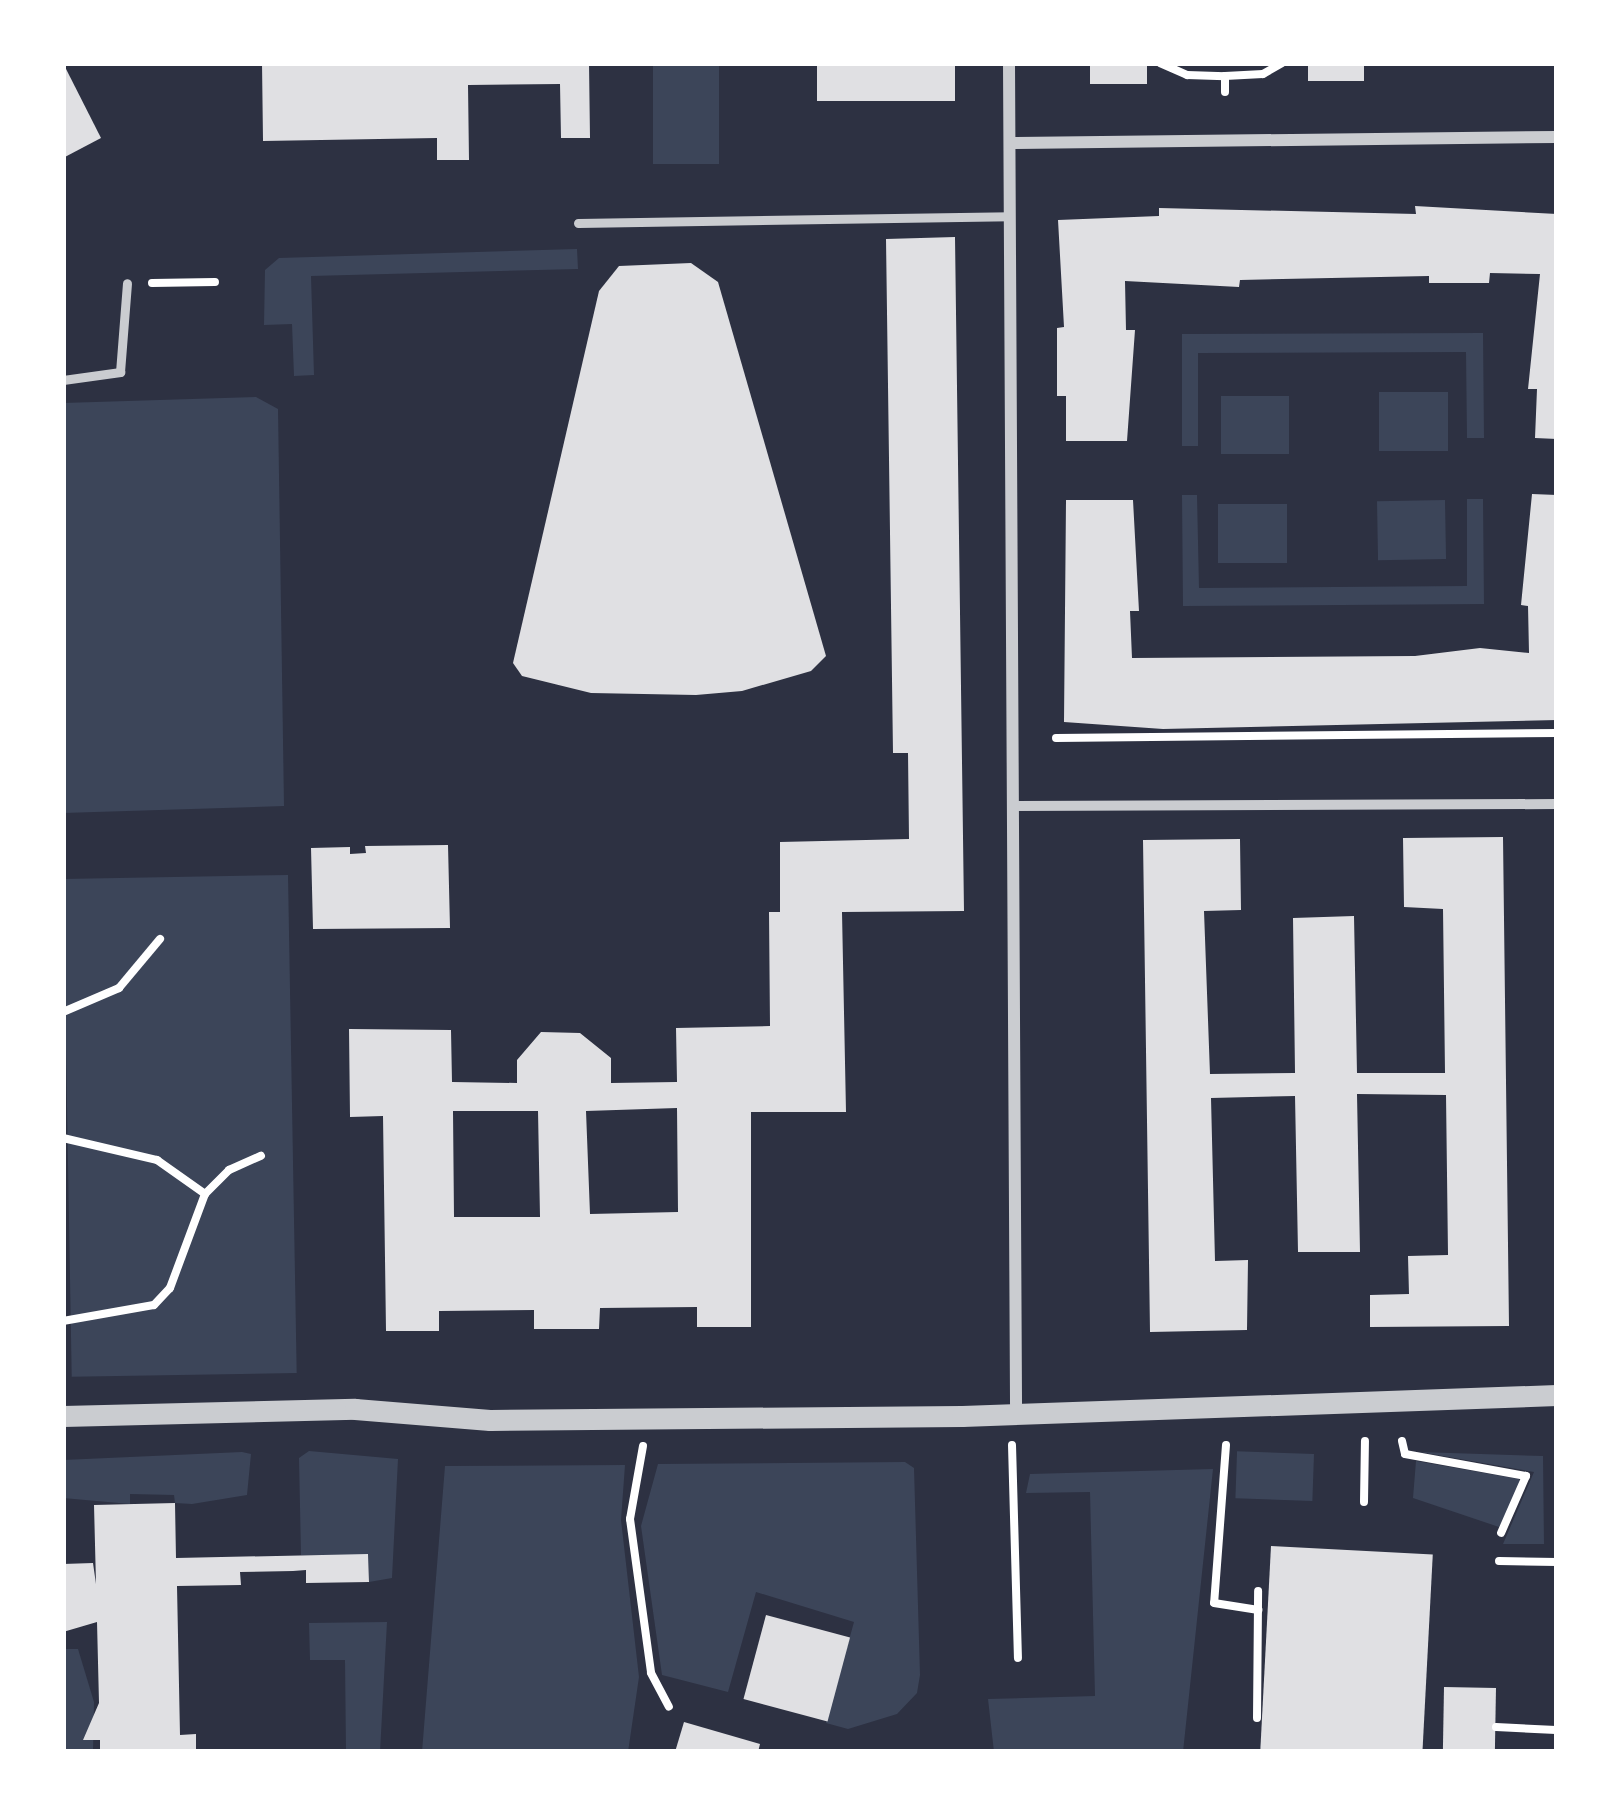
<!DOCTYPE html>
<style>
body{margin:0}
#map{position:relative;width:1620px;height:1815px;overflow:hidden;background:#2d3142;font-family:Jost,sans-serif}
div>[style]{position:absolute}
.green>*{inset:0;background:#3c4559;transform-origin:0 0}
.building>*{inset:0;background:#e0e0e3;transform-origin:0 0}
.path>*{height:8px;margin:-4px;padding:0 4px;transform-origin:4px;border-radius:4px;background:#fff}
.service>*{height:9px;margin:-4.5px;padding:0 4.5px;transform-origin:4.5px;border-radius:4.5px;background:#caccd0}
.pedestrian>*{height:10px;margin:-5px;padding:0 5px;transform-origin:5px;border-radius:5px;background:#caccd0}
.minor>*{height:12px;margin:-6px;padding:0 6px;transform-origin:6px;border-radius:6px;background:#caccd0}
.tertiary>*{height:21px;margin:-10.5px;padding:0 10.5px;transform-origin:10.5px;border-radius:10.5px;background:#caccd0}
span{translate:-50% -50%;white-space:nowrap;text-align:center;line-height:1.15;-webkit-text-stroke:9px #fff;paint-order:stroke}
.frame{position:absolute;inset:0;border:66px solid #fff;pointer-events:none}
</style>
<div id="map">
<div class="green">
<div style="left:653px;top:63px;width:66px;height:101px"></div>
<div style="clip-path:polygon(577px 249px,578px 269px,311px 276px,314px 375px,294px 376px,292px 324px,264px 325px,265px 270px,279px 258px)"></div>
<div style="clip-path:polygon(1483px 333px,1484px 438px,1467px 438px,1466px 352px,1198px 353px,1198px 446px,1182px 446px,1182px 334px)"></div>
<div style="left:1379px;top:392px;width:69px;height:59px"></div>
<div style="left:1221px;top:396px;width:68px;height:58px"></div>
<div style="clip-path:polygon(256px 397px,278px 409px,284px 806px,63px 813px,63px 403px)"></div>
<div style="clip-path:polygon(1182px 495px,1197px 495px,1199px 588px,1467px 586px,1467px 499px,1483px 499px,1484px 604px,1183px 606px)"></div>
<div style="left:1445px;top:500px;width:59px;height:68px;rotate:89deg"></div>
<div style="left:1218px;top:504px;width:69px;height:59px"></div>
<div style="left:288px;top:875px;width:498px;height:225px;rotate:89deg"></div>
<div style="clip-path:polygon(309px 1451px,398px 1459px,392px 1578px,369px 1582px,368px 1555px,301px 1555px,299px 1458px)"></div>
<div style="clip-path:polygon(242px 1452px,251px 1454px,247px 1495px,192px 1504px,175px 1503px,174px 1495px,130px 1494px,130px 1504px,63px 1498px,63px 1460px)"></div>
<div style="clip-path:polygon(1420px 1452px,1543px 1456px,1544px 1544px,1503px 1544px,1534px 1472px)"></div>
<div style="left:1314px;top:1454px;width:47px;height:77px;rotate:92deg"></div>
<div style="clip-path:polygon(1416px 1461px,1519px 1479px,1520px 1485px,1499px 1527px,1413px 1498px)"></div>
<div style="clip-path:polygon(905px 1462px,914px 1468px,920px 1675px,917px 1693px,897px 1714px,848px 1729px,826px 1723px,854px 1622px,756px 1592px,728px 1692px,662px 1675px,641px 1526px,658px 1464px)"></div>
<div style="clip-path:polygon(625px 1465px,621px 1520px,639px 1677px,628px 1752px,422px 1752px,445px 1466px)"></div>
<div style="clip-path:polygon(1213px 1469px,1183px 1752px,994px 1752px,988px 1699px,1095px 1696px,1090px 1492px,1026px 1493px,1030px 1474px)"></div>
<div style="clip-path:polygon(387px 1622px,380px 1752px,346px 1752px,345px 1660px,310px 1660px,309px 1623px)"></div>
<div style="clip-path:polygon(63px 1649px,78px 1649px,94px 1702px,93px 1752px,63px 1752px)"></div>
</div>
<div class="building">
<div style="clip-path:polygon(63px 63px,101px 138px,63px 158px)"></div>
<div style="clip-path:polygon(262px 63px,589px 63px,590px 138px,561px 138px,560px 84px,468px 85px,469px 160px,437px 160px,437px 138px,263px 141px)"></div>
<div style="left:817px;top:63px;width:138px;height:38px"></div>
<div style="left:1090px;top:63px;width:57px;height:21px"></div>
<div style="left:1308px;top:63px;width:56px;height:18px"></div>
<div style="clip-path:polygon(1415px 206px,1557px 214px,1557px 439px,1535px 438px,1537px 389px,1528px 389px,1540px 274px,1490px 273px,1489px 283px,1429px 283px,1429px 276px,1240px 280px,1239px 287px,1125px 281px,1126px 330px,1135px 330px,1127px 441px,1066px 441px,1066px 396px,1057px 396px,1057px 328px,1064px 327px,1058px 220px,1159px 216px,1159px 208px,1416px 214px)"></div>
<div style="clip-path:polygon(evenodd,955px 237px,964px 911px,842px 912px,846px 1112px,751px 1112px,751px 1327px,697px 1327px,697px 1307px,600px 1308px,599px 1329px,534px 1329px,534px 1310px,439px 1311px,439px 1331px,386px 1331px,383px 1116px,350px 1117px,349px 1029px,451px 1030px,452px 1082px,517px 1083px,517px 1060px,541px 1032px,580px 1033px,611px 1058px,611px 1083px,677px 1082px,676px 1028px,770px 1026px,769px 912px,780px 912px,780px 842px,909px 839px,908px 753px,893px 753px,886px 239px,955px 237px,677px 1108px,678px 1212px,590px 1214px,586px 1111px,677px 1108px,955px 237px,453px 1111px,538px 1111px,540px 1217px,454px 1217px,453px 1111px)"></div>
<div style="clip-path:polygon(691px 263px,718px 282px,826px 656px,811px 671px,742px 691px,696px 695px,591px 693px,522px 676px,513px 663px,599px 291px,619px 266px)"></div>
<div style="clip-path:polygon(1532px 494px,1557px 495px,1557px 720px,1163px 729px,1064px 722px,1066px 500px,1133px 500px,1139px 611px,1130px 611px,1132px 658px,1415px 656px,1480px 648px,1529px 653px,1528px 606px,1521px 605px)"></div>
<div style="clip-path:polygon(1503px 837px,1509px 1326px,1370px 1327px,1370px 1295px,1409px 1294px,1408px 1256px,1448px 1255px,1446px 1095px,1357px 1094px,1360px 1252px,1298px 1252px,1295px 1096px,1211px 1098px,1215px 1261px,1248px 1260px,1247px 1330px,1150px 1332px,1143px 840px,1240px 839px,1241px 910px,1204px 911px,1210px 1074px,1295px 1073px,1293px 918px,1354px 916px,1357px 1073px,1445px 1073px,1443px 909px,1404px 907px,1403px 838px)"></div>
<div style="clip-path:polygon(448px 845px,450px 928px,313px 929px,311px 848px,350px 847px,350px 854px,366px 853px,365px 846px)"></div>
<div style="clip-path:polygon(175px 1503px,176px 1558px,368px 1554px,369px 1582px,306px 1583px,306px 1570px,293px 1571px,240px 1572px,241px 1585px,177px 1586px,180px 1735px,196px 1734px,196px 1752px,100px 1752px,100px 1740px,83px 1740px,99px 1703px,97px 1622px,63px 1632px,63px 1564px,93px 1563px,96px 1584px,94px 1505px)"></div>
<div style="left:1271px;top:1546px;width:162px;height:206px;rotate:3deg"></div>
<div style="left:766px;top:1615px;width:87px;height:87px;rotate:15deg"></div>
<div style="left:1444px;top:1687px;width:52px;height:65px;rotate:1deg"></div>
<div style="clip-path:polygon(684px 1722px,760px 1744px,758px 1752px,675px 1752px)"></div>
</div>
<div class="path">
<div style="left:1160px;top:63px;width:30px;rotate:24deg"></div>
<div style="left:1187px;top:75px;width:38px;rotate:2deg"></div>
<div style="left:1225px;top:76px;width:38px;rotate:-3deg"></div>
<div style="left:1263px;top:74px;width:22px;rotate:-30deg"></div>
<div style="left:1225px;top:76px;width:16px;rotate:90deg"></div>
<div style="left:152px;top:283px;width:63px;rotate:-0.9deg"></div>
<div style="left:1056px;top:738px;width:501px;rotate:-0.57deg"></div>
<div style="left:63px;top:1012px;width:61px;rotate:-23.2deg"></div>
<div style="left:119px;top:988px;width:64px;rotate:-50.1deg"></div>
<div style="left:63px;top:1138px;width:97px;rotate:13.2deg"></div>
<div style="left:157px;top:1160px;width:59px;rotate:35.3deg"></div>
<div style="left:63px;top:1321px;width:92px;rotate:-10deg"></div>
<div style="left:154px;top:1305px;width:23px;rotate:-47deg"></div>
<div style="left:170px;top:1288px;width:100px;rotate:-69.6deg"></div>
<div style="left:205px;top:1194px;width:34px;rotate:-45deg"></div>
<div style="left:229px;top:1170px;width:35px;rotate:-24deg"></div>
<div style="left:1402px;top:1441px;width:13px;rotate:77deg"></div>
<div style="left:1405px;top:1454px;width:123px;rotate:10.3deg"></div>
<div style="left:1526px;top:1476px;width:62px;rotate:113.7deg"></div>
<div style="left:1012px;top:1445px;width:213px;rotate:88.4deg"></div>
<div style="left:1226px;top:1445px;width:158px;rotate:94.3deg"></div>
<div style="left:1214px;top:1603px;width:45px;rotate:9deg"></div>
<div style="left:643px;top:1446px;width:74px;rotate:100.1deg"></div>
<div style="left:630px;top:1519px;width:155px;rotate:82.2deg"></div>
<div style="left:651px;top:1673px;width:38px;rotate:62deg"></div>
<div style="left:1364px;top:1502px;width:61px;rotate:-89.1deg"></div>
<div style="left:1499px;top:1561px;width:58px;rotate:1deg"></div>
<div style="left:1257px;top:1718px;width:127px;rotate:-89.5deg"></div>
<div style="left:1496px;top:1727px;width:60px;rotate:2.9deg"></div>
</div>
<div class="service">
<div style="left:578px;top:223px;width:432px;rotate:-0.9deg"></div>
<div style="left:63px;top:380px;width:58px;rotate:-8deg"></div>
<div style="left:120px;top:372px;width:89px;rotate:-85.5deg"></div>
</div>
<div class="pedestrian">
<div style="left:1013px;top:806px;width:544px;rotate:-0.21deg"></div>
</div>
<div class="minor">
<div style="left:1009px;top:63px;width:1351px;rotate:89.7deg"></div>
<div style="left:1010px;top:143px;width:547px;rotate:-0.63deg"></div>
</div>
<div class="tertiary">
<div style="left:63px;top:1416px;width:292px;rotate:-1.4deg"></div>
<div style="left:355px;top:1409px;width:135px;rotate:4.7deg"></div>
<div style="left:490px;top:1420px;width:472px;rotate:-0.5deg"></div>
<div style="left:962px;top:1416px;width:595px;rotate:-2.02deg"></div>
</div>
<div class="frame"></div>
</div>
